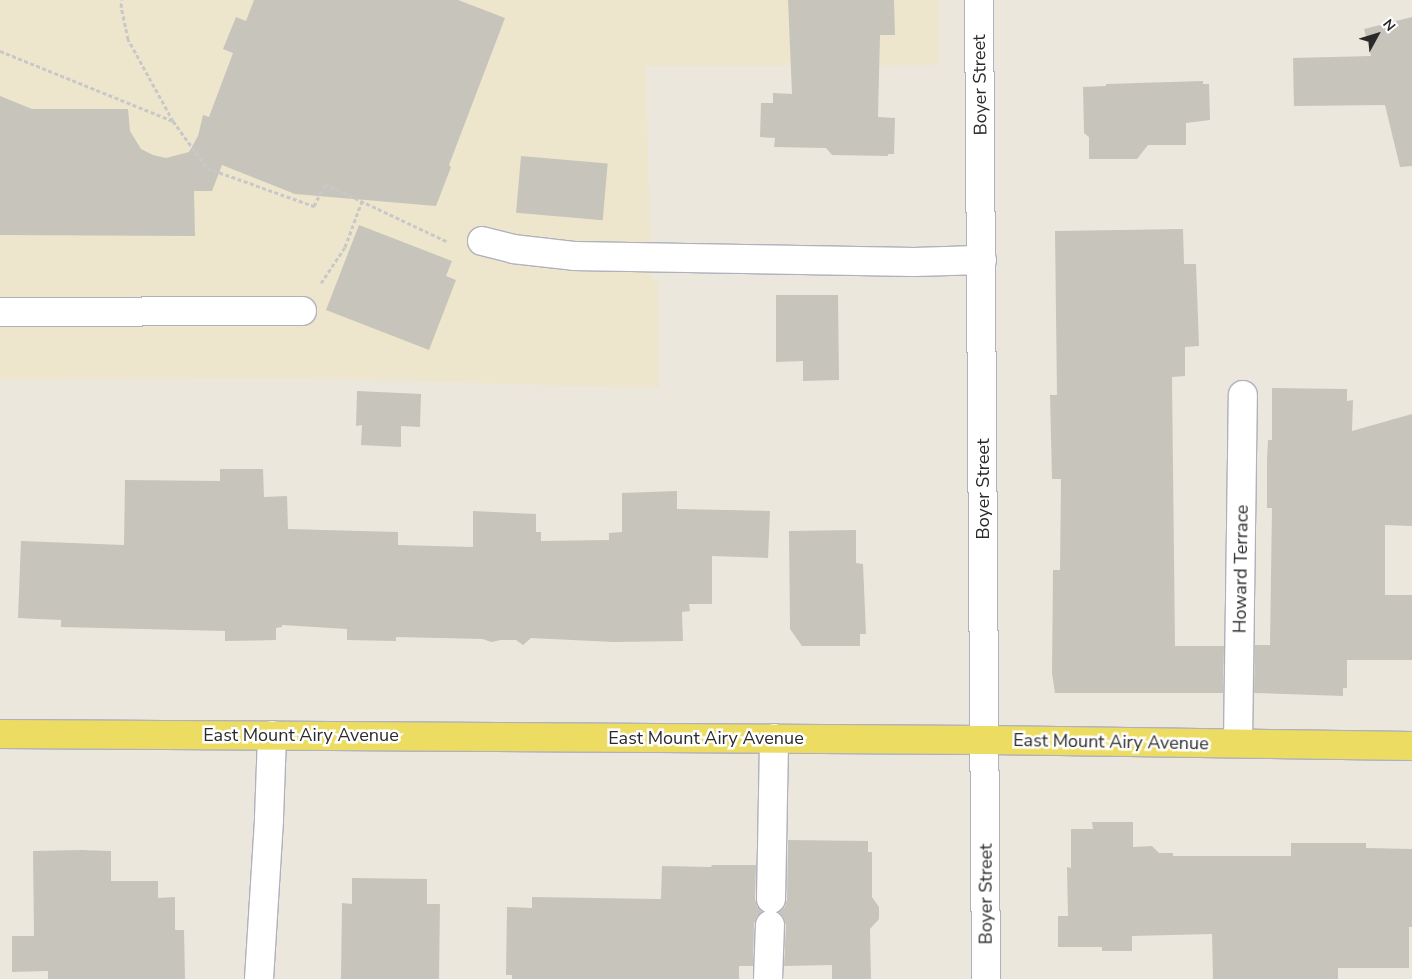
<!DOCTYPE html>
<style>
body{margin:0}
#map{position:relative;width:1412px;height:979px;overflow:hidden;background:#ece7dd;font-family:"Nunito Sans",sans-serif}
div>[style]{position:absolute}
.education>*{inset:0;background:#ede6cc}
.building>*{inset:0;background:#c7c4bc;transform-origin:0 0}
.path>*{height:3px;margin-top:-1.5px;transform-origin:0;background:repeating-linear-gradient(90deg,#c8c8c8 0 4px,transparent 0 6.5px)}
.roads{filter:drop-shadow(1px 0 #b0b1bd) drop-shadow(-1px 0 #b0b1bd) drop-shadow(0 1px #b0b1bd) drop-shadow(0 -1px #b0b1bd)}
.minor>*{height:28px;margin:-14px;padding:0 14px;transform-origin:14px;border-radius:14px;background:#fff}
.major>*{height:28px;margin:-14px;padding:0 14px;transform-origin:14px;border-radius:14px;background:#ecdd62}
span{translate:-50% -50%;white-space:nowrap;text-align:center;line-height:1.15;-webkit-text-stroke:5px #fff;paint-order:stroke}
.street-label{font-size:18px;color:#2a2a2a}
.north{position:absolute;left:1352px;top:10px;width:50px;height:50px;-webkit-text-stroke:4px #fff;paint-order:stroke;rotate:51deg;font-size:14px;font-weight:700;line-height:20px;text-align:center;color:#2a2a2a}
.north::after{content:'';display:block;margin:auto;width:18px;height:22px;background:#2a2a2a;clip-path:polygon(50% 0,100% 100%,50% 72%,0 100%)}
</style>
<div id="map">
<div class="education">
<div style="clip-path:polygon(0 0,939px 0,938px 65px,646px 66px,651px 279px,658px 281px,659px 388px,288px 378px,0 380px)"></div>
</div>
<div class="building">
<div style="clip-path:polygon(254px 0,458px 0,505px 18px,449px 165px,451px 167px,436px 206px,295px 194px,222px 165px,212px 191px,194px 191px,195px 236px,0 235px,0 96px,32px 109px,128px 109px,130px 131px,141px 149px,153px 155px,166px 158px,189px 152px,198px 136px,203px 115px,209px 117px,233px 53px,223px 49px,236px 17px,246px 21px)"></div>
<div style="clip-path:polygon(788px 0,894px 0,895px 35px,880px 35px,878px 117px,895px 118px,894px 154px,888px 154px,888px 156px,832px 155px,826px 148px,774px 147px,775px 138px,760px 137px,761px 103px,773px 103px,773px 93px,792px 94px)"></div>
<div style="clip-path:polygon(1412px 17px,1412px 166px,1400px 167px,1385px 105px,1294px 106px,1293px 58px,1371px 56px,1364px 29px)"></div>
<div style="clip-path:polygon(1203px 81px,1203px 84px,1209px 84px,1210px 120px,1186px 123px,1186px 145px,1148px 145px,1137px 159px,1089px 159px,1089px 137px,1084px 133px,1083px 87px,1106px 86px,1106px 84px)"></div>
<div style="left:521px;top:156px;width:87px;height:57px;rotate:5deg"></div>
<div style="clip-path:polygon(359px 225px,452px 261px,446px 276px,456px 280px,429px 350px,326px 310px)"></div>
<div style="clip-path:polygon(1183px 229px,1184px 264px,1196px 264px,1199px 346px,1185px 347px,1185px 376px,1172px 377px,1175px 646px,1224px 646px,1223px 693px,1055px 693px,1052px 673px,1053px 570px,1060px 570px,1061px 479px,1052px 479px,1050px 395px,1057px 395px,1055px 231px)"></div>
<div style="clip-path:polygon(776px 295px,838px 295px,839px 380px,803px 381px,803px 361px,776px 362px)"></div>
<div style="clip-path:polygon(1272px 388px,1347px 389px,1347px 401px,1353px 400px,1352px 431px,1412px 414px,1412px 526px,1385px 525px,1385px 595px,1412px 595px,1412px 660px,1347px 660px,1347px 688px,1343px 688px,1343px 696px,1254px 693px,1255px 645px,1270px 645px,1272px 508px,1267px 508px,1267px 459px,1268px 440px,1272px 440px)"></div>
<div style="clip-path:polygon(357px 391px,421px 394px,420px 427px,401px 426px,401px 447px,361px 445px,362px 425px,356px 426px)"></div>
<div style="clip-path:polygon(220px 469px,263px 469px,264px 497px,287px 496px,288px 529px,398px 532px,398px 545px,473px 547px,473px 511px,536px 514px,536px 532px,541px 532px,541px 541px,609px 540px,609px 533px,622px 532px,622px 493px,677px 491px,677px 509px,770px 511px,768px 558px,712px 556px,712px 604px,689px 604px,690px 611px,682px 612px,683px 641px,613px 642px,531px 638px,523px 645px,516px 640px,501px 640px,491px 642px,483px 639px,396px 637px,396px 641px,347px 640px,347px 629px,282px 625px,282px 627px,276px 628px,276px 640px,225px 641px,225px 631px,61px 627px,61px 620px,18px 618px,21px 541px,124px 545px,125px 480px,220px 481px)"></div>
<div style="clip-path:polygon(856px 530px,856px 563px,863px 564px,866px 634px,860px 634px,860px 646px,802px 646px,790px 629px,789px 531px)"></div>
<div style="clip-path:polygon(1092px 822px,1133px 822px,1133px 847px,1152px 846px,1159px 853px,1173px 853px,1173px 856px,1291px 856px,1291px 843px,1366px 843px,1366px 848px,1412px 849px,1412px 927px,1409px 927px,1409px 968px,1338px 968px,1338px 979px,1213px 979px,1212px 934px,1132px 936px,1132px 951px,1102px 951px,1102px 947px,1058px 947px,1058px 916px,1068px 916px,1067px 867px,1071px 868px,1071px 829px,1093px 829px)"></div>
<div style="clip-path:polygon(788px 840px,868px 841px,868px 852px,872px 852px,872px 897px,879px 907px,879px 919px,870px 929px,871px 979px,832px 979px,832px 965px,784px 966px,786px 926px,784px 918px,779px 912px,785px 907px,787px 899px)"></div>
<div style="clip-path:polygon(81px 850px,111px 851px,111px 881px,158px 881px,158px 898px,175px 897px,175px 930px,184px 930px,185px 979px,48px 979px,48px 971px,12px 972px,12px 936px,34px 936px,33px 851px)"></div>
<div style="clip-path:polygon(712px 865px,756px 865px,755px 899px,757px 906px,762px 912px,757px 916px,754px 924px,753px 966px,739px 966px,739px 979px,512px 979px,512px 975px,506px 975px,507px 907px,532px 908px,532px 897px,661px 899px,662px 866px,711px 867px)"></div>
<div style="clip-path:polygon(352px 878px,427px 879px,427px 904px,440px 904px,439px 979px,341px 979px,342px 903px,352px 904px)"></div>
</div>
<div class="path">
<div style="left:0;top:51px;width:187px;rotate:22deg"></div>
<div style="left:173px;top:121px;width:94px;rotate:-118.8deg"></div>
<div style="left:128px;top:39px;width:33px;rotate:-102deg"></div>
<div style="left:121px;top:7px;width:7px;rotate:-82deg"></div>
<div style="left:173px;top:121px;width:58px;rotate:54.1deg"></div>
<div style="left:207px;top:168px;width:114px;rotate:19.6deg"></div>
<div style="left:314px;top:206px;width:25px;rotate:-63deg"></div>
<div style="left:325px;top:184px;width:136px;rotate:25.2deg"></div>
<div style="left:321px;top:283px;width:43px;rotate:-56.3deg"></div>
<div style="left:345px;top:247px;width:49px;rotate:-69.7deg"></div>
</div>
<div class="roads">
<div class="minor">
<div style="left:979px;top:0;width:979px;rotate:89.59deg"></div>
<div style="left:482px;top:241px;width:32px;rotate:14deg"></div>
<div style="left:513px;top:249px;width:61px;rotate:6.5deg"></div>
<div style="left:574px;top:256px;width:340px;rotate:1deg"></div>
<div style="left:914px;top:262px;width:68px;rotate:-1.7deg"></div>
<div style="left:0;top:312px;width:302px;rotate:-0.2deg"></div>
<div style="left:1238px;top:743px;width:348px;rotate:-89.2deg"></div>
<div style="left:771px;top:899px;width:161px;rotate:-88.9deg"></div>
<div style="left:259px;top:979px;width:161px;rotate:-86.4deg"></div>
<div style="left:269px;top:818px;width:83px;rotate:-87.9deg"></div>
<div style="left:768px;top:979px;width:54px;rotate:-87.9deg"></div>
</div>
<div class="major">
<div style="left:0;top:734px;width:985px;rotate:0.35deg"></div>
<div style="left:985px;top:740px;width:427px;rotate:0.8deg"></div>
</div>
</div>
<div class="street-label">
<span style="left:980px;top:85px;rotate:-91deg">Boyer Street</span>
<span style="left:983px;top:489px;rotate:-90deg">Boyer Street</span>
<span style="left:1241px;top:569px;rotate:-89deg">Howard Terrace</span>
<span style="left:301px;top:735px">East Mount Airy Avenue</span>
<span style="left:706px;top:738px">East Mount Airy Avenue</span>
<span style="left:1111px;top:742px;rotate:1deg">East Mount Airy Avenue</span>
<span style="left:986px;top:894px;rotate:-90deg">Boyer Street</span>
</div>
<div class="north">N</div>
</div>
